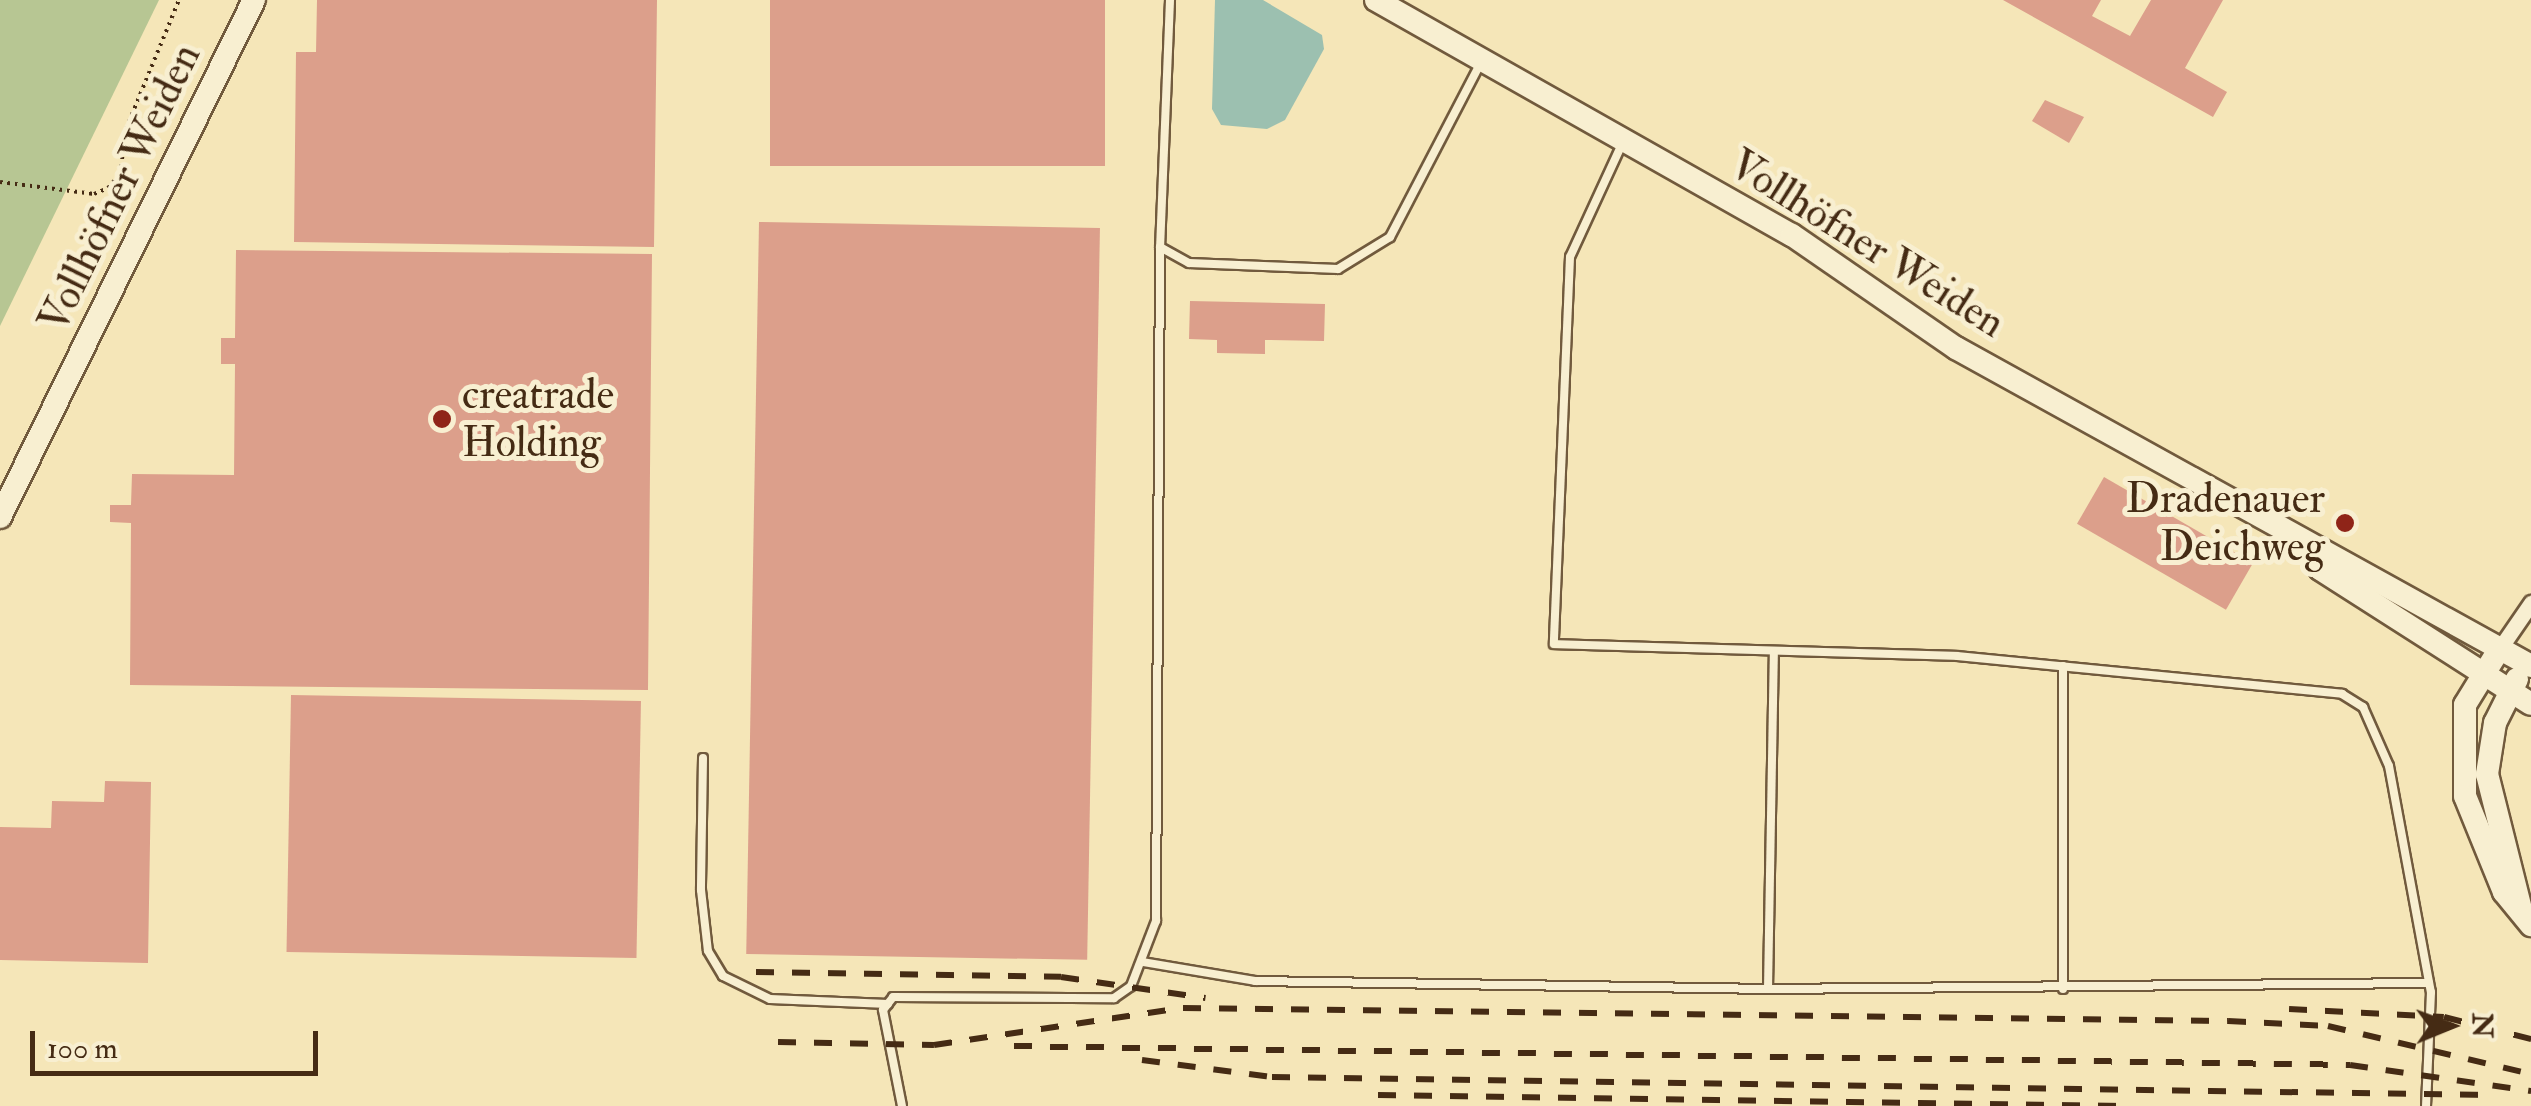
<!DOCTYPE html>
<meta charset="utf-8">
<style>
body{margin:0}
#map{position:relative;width:2531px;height:1106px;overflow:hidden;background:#f5e6b8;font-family:"IM FELL Double Pica",serif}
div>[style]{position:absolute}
.green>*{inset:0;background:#b7c693}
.water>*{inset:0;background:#9cc0b0}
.building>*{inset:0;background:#dc9f8b;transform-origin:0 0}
.path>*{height:4px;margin-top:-2px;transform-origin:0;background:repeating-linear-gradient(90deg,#452b14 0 2.5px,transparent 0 7.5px)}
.roads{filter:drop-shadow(2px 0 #715a3d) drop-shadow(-2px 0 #715a3d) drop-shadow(0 2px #715a3d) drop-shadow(0 -2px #715a3d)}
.service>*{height:8px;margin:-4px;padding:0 4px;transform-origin:4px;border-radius:4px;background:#f8efd1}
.minor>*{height:15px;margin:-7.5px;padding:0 7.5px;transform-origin:7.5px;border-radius:7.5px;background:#f8efd1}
.secondary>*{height:22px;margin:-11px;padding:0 11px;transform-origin:11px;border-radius:11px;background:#f8efd1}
.rail>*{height:6px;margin-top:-3px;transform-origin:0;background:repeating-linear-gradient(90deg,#452b14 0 18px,transparent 0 36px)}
.dots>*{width:28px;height:28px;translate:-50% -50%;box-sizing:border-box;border:5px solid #f8efd1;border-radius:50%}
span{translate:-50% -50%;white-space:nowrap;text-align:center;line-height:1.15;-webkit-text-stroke:10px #f8efd1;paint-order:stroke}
.street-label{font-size:42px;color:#452b14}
.poi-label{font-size:42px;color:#452b14}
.left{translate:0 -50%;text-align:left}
.right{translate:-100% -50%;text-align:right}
.north{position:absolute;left:2401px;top:976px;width:100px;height:100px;-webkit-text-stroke:8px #f8efd1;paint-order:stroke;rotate:89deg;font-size:28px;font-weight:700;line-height:40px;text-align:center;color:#452b14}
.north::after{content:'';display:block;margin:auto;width:35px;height:45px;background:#452b14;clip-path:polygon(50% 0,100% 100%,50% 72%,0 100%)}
.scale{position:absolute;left:30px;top:1031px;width:288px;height:45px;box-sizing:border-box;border:5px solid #452b14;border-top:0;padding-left:12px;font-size:30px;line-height:35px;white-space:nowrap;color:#452b14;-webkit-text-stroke:8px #f8efd1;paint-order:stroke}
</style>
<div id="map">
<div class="green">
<div style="clip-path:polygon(0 0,159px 0,0 326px)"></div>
</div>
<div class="water">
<div style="clip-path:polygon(1215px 0,1263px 0,1322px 35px,1324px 49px,1285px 120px,1267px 129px,1221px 125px,1212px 109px)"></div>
</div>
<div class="building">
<div style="clip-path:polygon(317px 0,657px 0,654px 247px,294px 242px,296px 52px,316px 52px)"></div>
<div style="left:770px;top:0;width:335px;height:166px"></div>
<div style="clip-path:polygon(2003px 0,2101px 0,2092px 16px,2130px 36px,2151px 0,2223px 0,2185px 68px,2227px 92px,2213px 117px)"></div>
<div style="clip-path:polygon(2045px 100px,2084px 117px,2069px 143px,2032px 121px)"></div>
<div style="left:759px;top:222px;width:341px;height:732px;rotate:1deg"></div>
<div style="clip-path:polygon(236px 250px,652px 254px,648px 690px,130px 685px,131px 523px,110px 522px,110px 505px,131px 505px,132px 474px,234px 475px,235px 364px,221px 364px,221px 338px,235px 338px)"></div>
<div style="clip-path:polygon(1190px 301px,1325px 304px,1324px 341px,1265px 340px,1265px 354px,1217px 353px,1217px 340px,1189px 339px)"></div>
<div style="left:2104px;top:477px;width:172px;height:54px;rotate:30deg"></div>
<div style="left:291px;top:695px;width:350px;height:257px;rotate:1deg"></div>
<div style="clip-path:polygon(105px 781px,151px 782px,148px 963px,0 960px,0 827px,51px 828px,52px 801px,104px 802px)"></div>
</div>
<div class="path">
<div style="left:0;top:182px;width:95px;rotate:7.3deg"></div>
<div style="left:94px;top:194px;width:15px;rotate:-23deg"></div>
<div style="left:108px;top:188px;width:18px;rotate:-49deg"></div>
<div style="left:120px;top:174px;width:45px;rotate:-82.4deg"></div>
<div style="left:126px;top:129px;width:139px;rotate:-67.7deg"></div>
</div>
<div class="roads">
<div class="service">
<div style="left:1170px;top:0;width:247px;rotate:92.3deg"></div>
<div style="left:1160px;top:247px;width:33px;rotate:29deg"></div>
<div style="left:1189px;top:263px;width:149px;rotate:2.3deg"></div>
<div style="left:1338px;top:269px;width:61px;rotate:-31.6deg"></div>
<div style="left:1390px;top:237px;width:195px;rotate:-62.5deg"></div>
<div style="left:1622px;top:144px;width:124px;rotate:114.7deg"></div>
<div style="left:1570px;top:257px;width:387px;rotate:92.4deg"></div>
<div style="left:1554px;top:644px;width:403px;rotate:1.7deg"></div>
<div style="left:1957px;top:656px;width:387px;rotate:5.6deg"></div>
<div style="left:2342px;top:694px;width:25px;rotate:32deg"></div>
<div style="left:2363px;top:707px;width:64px;rotate:66.2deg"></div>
<div style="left:2389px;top:766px;width:230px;rotate:79.5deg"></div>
<div style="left:2431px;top:992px;width:114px;rotate:92.5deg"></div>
<div style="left:703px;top:758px;width:132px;rotate:90.9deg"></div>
<div style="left:701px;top:890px;width:61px;rotate:83.5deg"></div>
<div style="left:708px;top:951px;width:29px;rotate:59deg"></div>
<div style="left:723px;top:976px;width:52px;rotate:26.1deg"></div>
<div style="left:770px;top:999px;width:118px;rotate:2.4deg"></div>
<div style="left:1143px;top:962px;width:114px;rotate:9.6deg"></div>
<div style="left:1255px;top:981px;width:513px;rotate:0.89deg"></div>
<div style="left:1768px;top:989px;width:338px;rotate:-89deg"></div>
<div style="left:1768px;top:989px;width:661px;rotate:-0.52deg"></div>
<div style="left:2063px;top:989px;width:323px;rotate:-90deg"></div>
<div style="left:902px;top:1106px;width:98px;rotate:-101.2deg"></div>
<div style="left:883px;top:1010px;width:16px;rotate:-52deg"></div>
<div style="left:893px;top:997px;width:221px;rotate:0.3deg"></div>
<div style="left:1114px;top:998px;width:21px;rotate:-35deg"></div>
<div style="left:1131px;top:986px;width:70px;rotate:-69deg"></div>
<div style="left:1156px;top:921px;width:674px;rotate:-89.66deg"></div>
</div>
<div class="minor">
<div style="left:2500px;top:648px;width:55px;rotate:-55.4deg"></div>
</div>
<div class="secondary">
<div style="left:1376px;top:0;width:478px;rotate:29.5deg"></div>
<div style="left:1792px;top:235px;width:199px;rotate:34.6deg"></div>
<div style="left:1956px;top:348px;width:657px;rotate:28.94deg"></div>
<div style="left:0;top:517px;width:576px;rotate:-63.84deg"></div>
<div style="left:2318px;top:552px;width:17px;rotate:83deg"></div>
<div style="left:2320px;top:569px;width:250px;rotate:32.6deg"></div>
<div style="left:2500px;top:648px;width:67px;rotate:121.6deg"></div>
<div style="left:2465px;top:705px;width:91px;rotate:90deg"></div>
<div style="left:2465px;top:796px;width:104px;rotate:67.9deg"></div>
<div style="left:2504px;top:892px;width:43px;rotate:50.7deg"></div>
<div style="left:2517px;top:679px;width:49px;rotate:116.6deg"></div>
<div style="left:2495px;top:723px;width:52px;rotate:98.9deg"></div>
<div style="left:2487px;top:774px;width:139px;rotate:75.9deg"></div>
</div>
</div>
<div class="rail">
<div style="left:756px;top:972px;width:305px;rotate:0.9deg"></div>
<div style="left:1061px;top:977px;width:146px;rotate:8.3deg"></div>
<div style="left:2289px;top:1009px;width:155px;rotate:3deg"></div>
<div style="left:2444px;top:1017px;width:90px;rotate:14.2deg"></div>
<div style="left:778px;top:1042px;width:156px;rotate:1.1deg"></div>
<div style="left:934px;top:1045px;width:252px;rotate:-8.5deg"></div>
<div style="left:1183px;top:1008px;width:1045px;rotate:0.71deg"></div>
<div style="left:2228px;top:1021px;width:100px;rotate:2.9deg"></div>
<div style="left:2328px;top:1026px;width:209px;rotate:13.3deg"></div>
<div style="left:1014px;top:1046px;width:1336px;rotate:0.81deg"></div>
<div style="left:2350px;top:1065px;width:183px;rotate:8.2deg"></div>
<div style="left:1142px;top:1060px;width:131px;rotate:7.5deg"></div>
<div style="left:1272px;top:1077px;width:1219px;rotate:0.85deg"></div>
<div style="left:1378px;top:1095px;width:747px;rotate:0.84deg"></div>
</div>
<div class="dots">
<div style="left:442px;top:419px;background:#8f2418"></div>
<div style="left:2345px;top:523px;background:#8f2418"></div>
</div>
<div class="street-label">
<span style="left:120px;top:188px;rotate:-64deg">Vollhöfner Weiden</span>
<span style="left:1867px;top:244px;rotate:32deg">Vollhöfner Weiden</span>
</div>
<div class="poi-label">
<span class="left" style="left:462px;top:419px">creatrade<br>Holding</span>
<span class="right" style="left:2325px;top:523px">Dradenauer<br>Deichweg</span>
</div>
<div class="north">N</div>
<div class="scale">100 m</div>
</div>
